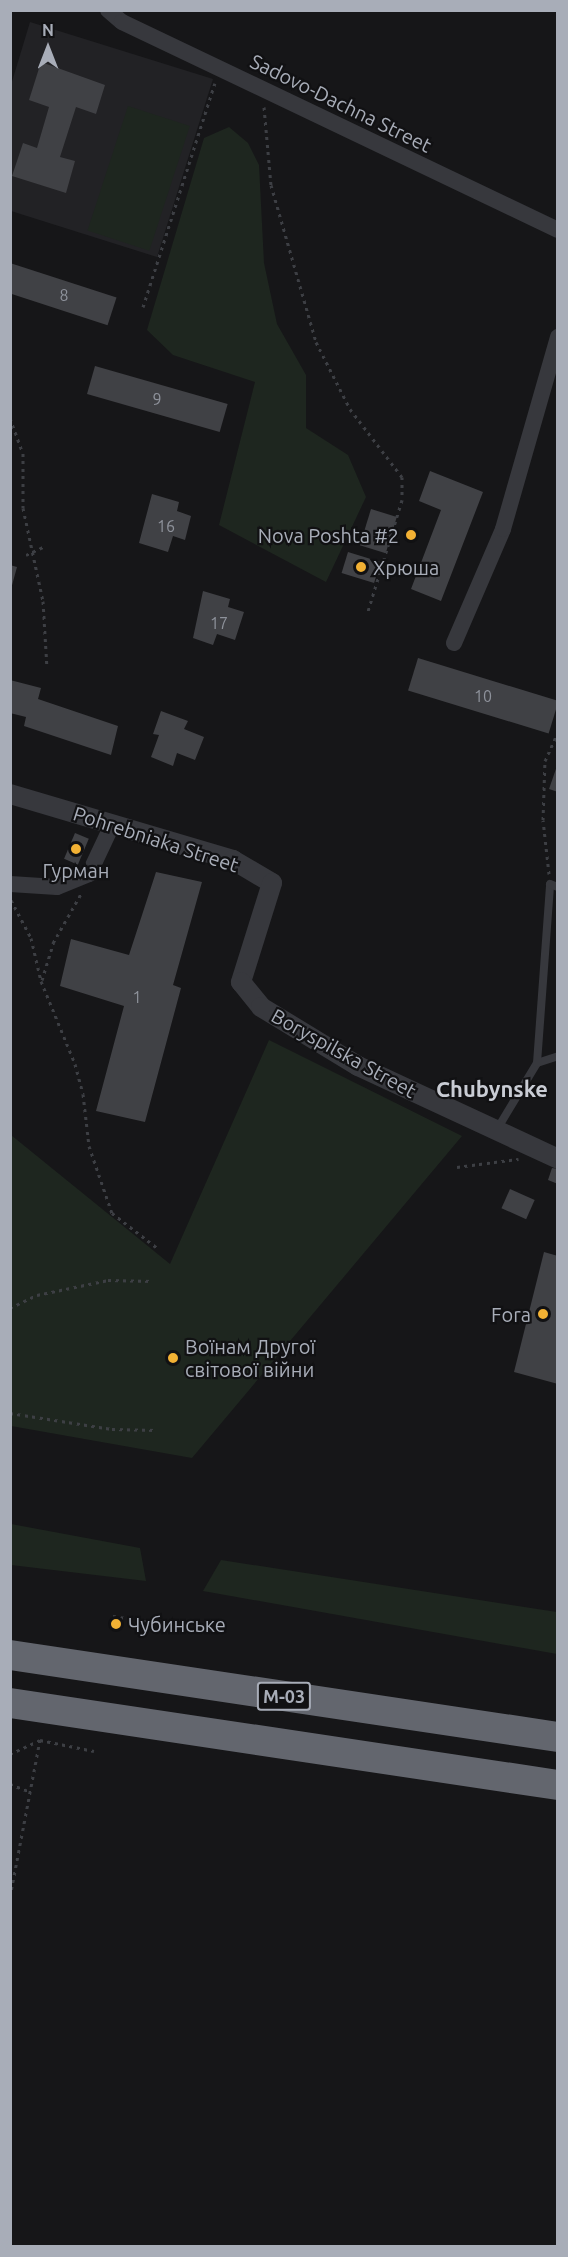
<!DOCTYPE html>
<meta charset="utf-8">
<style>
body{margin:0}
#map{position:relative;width:568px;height:2257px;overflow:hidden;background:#161618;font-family:Ubuntu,sans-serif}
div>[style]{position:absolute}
.built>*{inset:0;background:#222225}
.green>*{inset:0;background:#1e261f;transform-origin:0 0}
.building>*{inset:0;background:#404145;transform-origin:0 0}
.path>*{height:3px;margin-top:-1.5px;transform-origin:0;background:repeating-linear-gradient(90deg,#3d3f44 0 3px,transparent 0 7.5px)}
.service>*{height:8px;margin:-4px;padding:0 4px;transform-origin:4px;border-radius:4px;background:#37383d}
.minor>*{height:16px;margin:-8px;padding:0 8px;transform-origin:8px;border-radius:8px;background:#37383d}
.tertiary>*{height:20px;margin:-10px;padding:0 10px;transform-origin:10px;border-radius:10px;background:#37383d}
.motorway>*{height:30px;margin:-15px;padding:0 15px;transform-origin:15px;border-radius:15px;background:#63666e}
.dots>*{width:16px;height:16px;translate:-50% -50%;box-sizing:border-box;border:3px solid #111113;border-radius:50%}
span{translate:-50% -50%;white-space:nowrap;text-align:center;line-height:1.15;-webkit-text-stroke:4.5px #111113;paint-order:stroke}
.number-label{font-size:16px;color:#8e929b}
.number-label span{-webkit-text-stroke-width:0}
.shield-label span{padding:2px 4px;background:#111113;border:2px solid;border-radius:4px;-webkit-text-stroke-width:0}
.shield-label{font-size:18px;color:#a8adb8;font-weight:700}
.street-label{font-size:20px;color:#a8adb8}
.poi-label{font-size:20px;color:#a8adb8}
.right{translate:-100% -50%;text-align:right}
.left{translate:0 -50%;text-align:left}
.quarter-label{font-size:22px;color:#c9ccd4;font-weight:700}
.frame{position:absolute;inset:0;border:12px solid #a8adb8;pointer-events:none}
.north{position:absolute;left:18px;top:18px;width:60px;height:60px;-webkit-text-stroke:4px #111113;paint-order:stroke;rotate:0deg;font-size:16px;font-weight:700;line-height:24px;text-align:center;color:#a8adb8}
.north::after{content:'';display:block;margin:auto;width:21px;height:27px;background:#a8adb8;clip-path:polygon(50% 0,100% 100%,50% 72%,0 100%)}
</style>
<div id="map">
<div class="built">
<div style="clip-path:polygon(30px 22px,213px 79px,157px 257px,11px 211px,11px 85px)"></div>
</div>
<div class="green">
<div style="left:128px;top:106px;width:65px;height:131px;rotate:18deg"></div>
<div style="clip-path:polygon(229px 127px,248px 143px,259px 165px,264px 263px,277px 324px,306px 375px,306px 428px,348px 455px,366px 497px,326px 582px,219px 525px,255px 382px,173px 355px,147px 330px,204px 138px)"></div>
<div style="clip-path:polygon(269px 1040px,462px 1136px,192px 1458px,11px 1426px,11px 1135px,170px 1264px)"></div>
<div style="clip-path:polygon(11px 1524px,140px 1548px,146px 1581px,11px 1565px)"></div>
<div style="clip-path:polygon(221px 1560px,557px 1612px,557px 1654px,203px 1591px)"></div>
</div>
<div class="building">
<div style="clip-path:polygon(41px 62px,105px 85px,96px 114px,76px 107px,60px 157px,75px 161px,66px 193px,12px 176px,23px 143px,37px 148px,49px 107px,29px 100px)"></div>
<div style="left:10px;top:263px;width:112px;height:29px;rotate:18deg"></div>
<div style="left:95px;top:366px;width:138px;height:29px;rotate:16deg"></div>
<div style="clip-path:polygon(430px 471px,483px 492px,441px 601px,411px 589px,441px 510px,419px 501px)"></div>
<div style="clip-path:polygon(152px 494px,179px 502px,177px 511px,191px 516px,185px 540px,173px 536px,168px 552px,139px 543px)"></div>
<div style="left:371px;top:509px;width:27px;height:38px;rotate:17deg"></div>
<div style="left:348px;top:552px;width:34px;height:22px;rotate:17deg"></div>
<div style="clip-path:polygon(10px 565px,17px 567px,11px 589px,10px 589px)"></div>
<div style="clip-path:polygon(203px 591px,230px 599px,228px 607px,244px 612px,235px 640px,217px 634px,213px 645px,193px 638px)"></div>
<div style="left:418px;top:658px;width:147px;height:34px;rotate:17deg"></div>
<div style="clip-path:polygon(10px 680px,41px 688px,38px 699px,118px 726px,111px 755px,24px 726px,26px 717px,10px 713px)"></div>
<div style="clip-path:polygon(161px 711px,188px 721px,184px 729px,204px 737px,195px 760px,177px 753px,173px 766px,151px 757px,159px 735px,153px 734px)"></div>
<div style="clip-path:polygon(557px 766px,558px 766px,558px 792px,549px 789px)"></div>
<div style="left:75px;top:833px;width:15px;height:28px;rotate:23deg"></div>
<div style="clip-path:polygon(156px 872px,202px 882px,173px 985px,181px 988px,145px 1122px,96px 1111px,124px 1006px,60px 986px,71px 939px,129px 955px)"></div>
<div style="clip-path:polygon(552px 1168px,558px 1169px,558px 1184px,548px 1180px)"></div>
<div style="left:510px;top:1189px;width:27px;height:21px;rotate:24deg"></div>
<div style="clip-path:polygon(544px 1252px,558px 1256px,558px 1384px,514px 1372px)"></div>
</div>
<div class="path">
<div style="left:264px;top:107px;width:78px;rotate:84.9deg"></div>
<div style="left:271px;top:185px;width:163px;rotate:74deg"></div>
<div style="left:316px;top:342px;width:75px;rotate:63.1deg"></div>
<div style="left:350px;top:409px;width:86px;rotate:52.6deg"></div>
<div style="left:402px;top:477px;width:23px;rotate:90deg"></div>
<div style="left:402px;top:500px;width:116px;rotate:107deg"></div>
<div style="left:143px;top:307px;width:235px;rotate:-72.2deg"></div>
<div style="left:10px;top:418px;width:37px;rotate:70deg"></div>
<div style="left:23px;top:453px;width:55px;rotate:90deg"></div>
<div style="left:23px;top:508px;width:95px;rotate:77.9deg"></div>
<div style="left:43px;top:601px;width:67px;rotate:86.6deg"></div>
<div style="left:26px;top:555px;width:19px;rotate:-25deg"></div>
<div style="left:549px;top:874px;width:54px;rotate:-96.3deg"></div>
<div style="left:543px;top:820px;width:59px;rotate:-88.1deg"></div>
<div style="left:545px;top:761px;width:32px;rotate:-66deg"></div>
<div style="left:11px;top:900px;width:43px;rotate:62.2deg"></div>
<div style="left:31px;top:938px;width:44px;rotate:76.9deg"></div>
<div style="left:41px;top:981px;width:90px;rotate:67.7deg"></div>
<div style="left:75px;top:1064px;width:31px;rotate:75deg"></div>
<div style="left:83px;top:1094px;width:52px;rotate:83.4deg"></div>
<div style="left:89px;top:1146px;width:71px;rotate:71.1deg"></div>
<div style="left:112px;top:1213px;width:56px;rotate:37.7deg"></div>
<div style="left:42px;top:980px;width:39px;rotate:-73deg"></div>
<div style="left:53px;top:943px;width:56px;rotate:-60.3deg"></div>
<div style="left:457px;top:1167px;width:62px;rotate:-7.5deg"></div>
<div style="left:10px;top:1308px;width:30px;rotate:-26deg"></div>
<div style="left:37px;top:1295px;width:73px;rotate:-11.9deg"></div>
<div style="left:108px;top:1280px;width:45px;rotate:1.3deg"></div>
<div style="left:10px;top:1413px;width:103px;rotate:8.9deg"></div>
<div style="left:112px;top:1429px;width:44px;rotate:1.3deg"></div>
<div style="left:113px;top:1616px;width:43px;rotate:9.5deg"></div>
<div style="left:10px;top:1754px;width:33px;rotate:-25deg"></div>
<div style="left:10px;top:1784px;width:22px;rotate:21deg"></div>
<div style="left:10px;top:1897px;width:160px;rotate:-79.2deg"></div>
<div style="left:40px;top:1740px;width:55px;rotate:11.5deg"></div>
</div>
<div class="service">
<div style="left:537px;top:1063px;width:22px;rotate:-18deg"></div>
<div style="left:496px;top:1131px;width:79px;rotate:-58.9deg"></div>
<div style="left:537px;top:1063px;width:179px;rotate:-85.8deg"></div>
<div style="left:550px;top:884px;width:9px;rotate:21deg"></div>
</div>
<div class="minor">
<div style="left:108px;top:10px;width:18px;rotate:41deg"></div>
<div style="left:122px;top:22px;width:483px;rotate:25.5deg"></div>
<div style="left:454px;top:643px;width:124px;rotate:-66.7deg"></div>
<div style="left:503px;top:529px;width:200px;rotate:-74deg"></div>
<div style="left:10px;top:884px;width:47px;rotate:3.7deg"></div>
<div style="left:57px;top:887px;width:35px;rotate:-22deg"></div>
<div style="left:89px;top:874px;width:56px;rotate:-64.8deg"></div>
</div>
<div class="tertiary">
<div style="left:10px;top:794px;width:233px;rotate:16.5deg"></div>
<div style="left:233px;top:860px;width:45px;rotate:30.5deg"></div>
<div style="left:272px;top:883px;width:104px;rotate:107.4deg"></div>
<div style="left:241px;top:982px;width:32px;rotate:51deg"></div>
<div style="left:261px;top:1007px;width:114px;rotate:31.3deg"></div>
<div style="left:358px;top:1066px;width:221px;rotate:24.9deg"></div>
</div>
<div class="motorway">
<div style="left:10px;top:1655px;width:554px;rotate:8.51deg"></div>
<div style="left:10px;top:1703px;width:554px;rotate:8.51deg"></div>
</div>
<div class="dots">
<div style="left:411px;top:535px;background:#f2b134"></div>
<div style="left:361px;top:567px;background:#f2b134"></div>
<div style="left:76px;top:849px;background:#f2b134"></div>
<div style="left:543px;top:1314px;background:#f2b134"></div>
<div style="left:173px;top:1358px;background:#f2b134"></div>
<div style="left:116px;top:1624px;background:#f2b134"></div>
</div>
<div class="number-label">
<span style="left:64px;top:295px">8</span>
<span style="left:157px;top:399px">9</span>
<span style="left:166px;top:526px">16</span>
<span style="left:219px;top:623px">17</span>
<span style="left:483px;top:696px">10</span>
<span style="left:137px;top:997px">1</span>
</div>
<div class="shield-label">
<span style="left:284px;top:1696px">М-03</span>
</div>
<div class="street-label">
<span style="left:341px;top:103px;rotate:26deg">Sadovo-Dachna Street</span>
<span style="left:156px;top:839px;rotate:18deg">Pohrebniaka Street</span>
<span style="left:344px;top:1053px;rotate:29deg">Boryspilska Street</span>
</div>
<div class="poi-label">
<span class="right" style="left:399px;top:535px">Nova Poshta #2</span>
<span class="left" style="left:373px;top:567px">Хрюша</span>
<span style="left:76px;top:870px">Гурман</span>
<span class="right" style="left:531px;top:1314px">Fora</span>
<span class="left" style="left:185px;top:1358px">Воїнам Другої<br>світової війни</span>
<span class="left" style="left:128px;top:1624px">Чубинське</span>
</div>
<div class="quarter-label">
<span style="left:492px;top:1089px">Chubynske</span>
</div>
<div class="frame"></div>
<div class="north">N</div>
</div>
